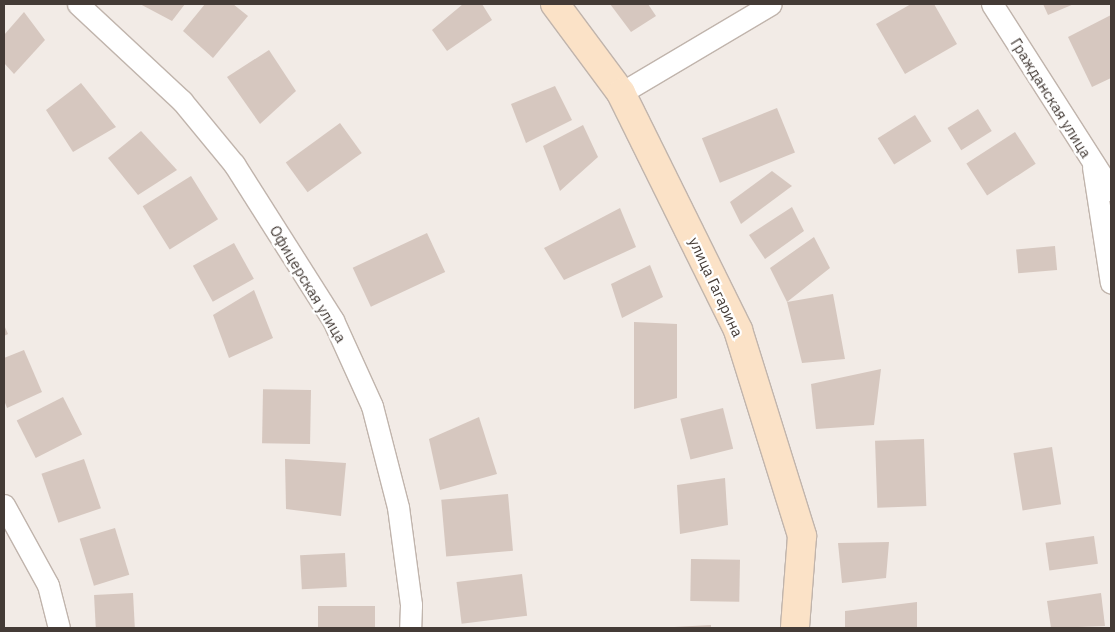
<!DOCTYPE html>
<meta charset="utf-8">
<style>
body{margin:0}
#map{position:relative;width:1115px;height:632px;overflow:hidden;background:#f2ebe6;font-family:"IBM Plex Sans",sans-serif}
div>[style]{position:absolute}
.building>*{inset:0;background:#d6c7bf;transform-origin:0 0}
.roads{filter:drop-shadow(1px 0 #c0b4ac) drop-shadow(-1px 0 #c0b4ac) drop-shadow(0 1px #c0b4ac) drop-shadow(0 -1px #c0b4ac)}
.minor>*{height:21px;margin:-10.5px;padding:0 10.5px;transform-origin:10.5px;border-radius:10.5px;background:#fff}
.secondary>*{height:28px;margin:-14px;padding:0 14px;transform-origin:14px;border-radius:14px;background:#fbe2c7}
span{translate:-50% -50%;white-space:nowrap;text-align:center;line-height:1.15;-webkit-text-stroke:4.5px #fff;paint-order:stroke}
.street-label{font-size:15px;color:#443b36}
.frame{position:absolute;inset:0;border:5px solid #443b36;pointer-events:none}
</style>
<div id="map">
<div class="building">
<div style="clip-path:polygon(140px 4px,185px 4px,172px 21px)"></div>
<div style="clip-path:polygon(205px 4px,233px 4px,248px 16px,213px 58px,183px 31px)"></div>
<div style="clip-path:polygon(463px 4px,482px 4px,492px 20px,447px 51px,432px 30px)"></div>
<div style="clip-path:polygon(610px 4px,648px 4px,656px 16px,631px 32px)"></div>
<div style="clip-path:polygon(911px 4px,934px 4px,957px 44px,905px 74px,876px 24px)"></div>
<div style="clip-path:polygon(1043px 4px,1074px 4px,1048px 15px)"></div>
<div style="clip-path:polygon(24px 12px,45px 40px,14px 74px,4px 63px,4px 35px)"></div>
<div style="clip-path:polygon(1111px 15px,1111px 78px,1092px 87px,1068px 37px)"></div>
<div style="clip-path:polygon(269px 50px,296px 91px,260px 124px,227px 77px)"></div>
<div style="clip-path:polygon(81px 83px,116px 127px,73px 152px,46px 110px)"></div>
<div style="clip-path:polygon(555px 86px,572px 120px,526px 143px,511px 104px)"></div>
<div style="left:777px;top:108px;width:48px;height:81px;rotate:68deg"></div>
<div style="left:978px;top:109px;width:26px;height:36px;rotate:58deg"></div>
<div style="left:915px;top:115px;width:31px;height:44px;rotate:58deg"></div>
<div style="left:340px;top:123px;width:37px;height:67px;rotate:54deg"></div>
<div style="clip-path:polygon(583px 125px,598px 157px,560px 191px,543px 146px)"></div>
<div style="clip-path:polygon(141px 131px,177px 170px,138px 195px,108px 158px)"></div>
<div style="left:1015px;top:132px;width:38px;height:58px;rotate:57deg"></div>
<div style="clip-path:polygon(772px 171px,792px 186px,741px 224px,730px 202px)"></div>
<div style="left:191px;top:176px;width:51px;height:57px;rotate:58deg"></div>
<div style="clip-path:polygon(792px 207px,804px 231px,765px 259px,749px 235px)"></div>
<div style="clip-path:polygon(620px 208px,636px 247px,564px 280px,544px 248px)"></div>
<div style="left:427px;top:233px;width:43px;height:82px;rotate:65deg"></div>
<div style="clip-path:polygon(814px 237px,830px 268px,787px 302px,833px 294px,845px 359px,802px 363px,787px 302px,770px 268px)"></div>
<div style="left:234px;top:243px;width:41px;height:47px;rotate:61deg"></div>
<div style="left:1055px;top:246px;width:24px;height:39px;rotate:85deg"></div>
<div style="clip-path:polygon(650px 265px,663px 297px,622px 318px,611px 284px)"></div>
<div style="clip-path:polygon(254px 290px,273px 338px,229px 358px,213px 315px)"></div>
<div style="clip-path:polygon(634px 322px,677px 324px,677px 398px,634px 409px)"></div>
<div style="clip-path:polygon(4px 325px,8px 334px,4px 336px)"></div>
<div style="clip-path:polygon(24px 350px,42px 392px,7px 408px,4px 400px,4px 358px)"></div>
<div style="clip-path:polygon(881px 369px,874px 425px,816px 429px,811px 384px)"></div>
<div style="left:311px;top:390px;width:54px;height:48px;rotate:91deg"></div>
<div style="left:63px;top:397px;width:42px;height:52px;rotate:63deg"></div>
<div style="left:723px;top:408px;width:42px;height:44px;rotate:76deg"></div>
<div style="clip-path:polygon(479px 417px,497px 474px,440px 490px,429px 439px)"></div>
<div style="left:924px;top:439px;width:67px;height:49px;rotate:88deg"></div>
<div style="left:1052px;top:447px;width:58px;height:39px;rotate:81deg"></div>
<div style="left:84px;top:459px;width:52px;height:45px;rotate:71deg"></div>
<div style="clip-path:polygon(285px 459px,346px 463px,341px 516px,286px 509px)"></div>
<div style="clip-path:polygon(725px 478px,728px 525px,680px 534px,677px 485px)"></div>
<div style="left:508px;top:494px;width:57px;height:67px;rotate:85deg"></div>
<div style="left:115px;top:528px;width:49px;height:37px;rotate:73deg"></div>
<div style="left:1094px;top:536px;width:28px;height:49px;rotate:82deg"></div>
<div style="clip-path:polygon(889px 542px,886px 578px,842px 583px,838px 543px)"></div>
<div style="left:345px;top:553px;width:34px;height:45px;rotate:87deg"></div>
<div style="left:691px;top:559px;width:49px;height:42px;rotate:1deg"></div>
<div style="left:522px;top:574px;width:42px;height:66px;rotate:83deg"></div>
<div style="left:133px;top:593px;width:35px;height:39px;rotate:87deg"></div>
<div style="clip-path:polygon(1101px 593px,1105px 626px,1051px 628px,1047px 601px)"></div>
<div style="clip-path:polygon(917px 602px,917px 628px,845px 628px,845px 611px)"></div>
<div style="left:318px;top:606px;width:57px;height:22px"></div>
<div style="clip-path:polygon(711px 625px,711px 628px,674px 628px,674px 627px)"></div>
</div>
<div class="roads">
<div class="minor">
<div style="left:78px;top:4px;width:142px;rotate:43deg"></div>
<div style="left:182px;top:101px;width:82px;rotate:50.5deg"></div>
<div style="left:234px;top:164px;width:185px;rotate:57.6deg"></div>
<div style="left:333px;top:320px;width:94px;rotate:65.6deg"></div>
<div style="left:372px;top:406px;width:104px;rotate:75.6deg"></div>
<div style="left:398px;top:507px;width:99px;rotate:82.4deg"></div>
<div style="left:411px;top:605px;width:23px;rotate:92deg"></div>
<div style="left:992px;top:4px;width:221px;rotate:57.4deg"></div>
<div style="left:621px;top:93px;width:174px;rotate:-30.7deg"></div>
<div style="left:1093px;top:167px;width:117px;rotate:81.2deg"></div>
<div style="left:4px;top:505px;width:91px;rotate:61.2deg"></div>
<div style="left:48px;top:585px;width:44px;rotate:75.7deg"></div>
</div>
<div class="secondary">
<div style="left:555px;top:4px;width:111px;rotate:53.4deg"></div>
<div style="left:621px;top:93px;width:264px;rotate:63.7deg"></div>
<div style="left:738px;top:330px;width:216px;rotate:72.7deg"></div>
<div style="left:802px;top:536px;width:92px;rotate:94.4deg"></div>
</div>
</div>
<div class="street-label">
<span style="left:1051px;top:98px;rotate:58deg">Гражданская улица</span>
<span style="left:308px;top:284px;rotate:59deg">Офицерская улица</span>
<span style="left:716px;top:287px;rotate:65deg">улица Гагарина</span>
</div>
<div class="frame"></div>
</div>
